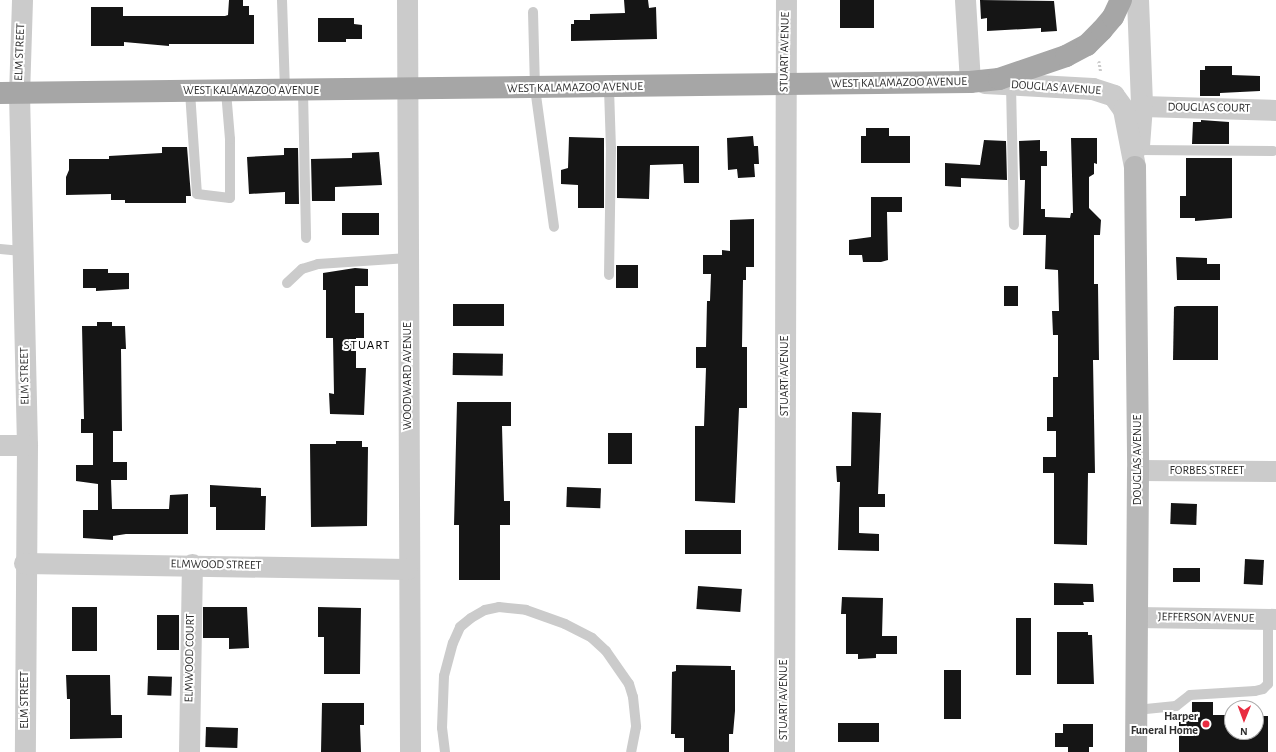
<!DOCTYPE html>
<style>
body{margin:0}
#map{position:relative;width:1276px;height:752px;overflow:hidden;background:#fff;font-family:"Alegreya Sans",sans-serif}
div>[style]{position:absolute}
.building>*{inset:0;background:#151515;transform-origin:0 0}
.path>*{height:2.5px;margin-top:-1.25px;transform-origin:0;background:repeating-linear-gradient(90deg,#cbcbcb 0 2px,transparent 0 4px)}
.service>*{height:10px;margin:-5px;padding:0 5px;transform-origin:5px;border-radius:5px;background:#cbcbcb}
.minor>*{height:21px;margin:-10.5px;padding:0 10.5px;transform-origin:10.5px;border-radius:10.5px;background:#cbcbcb}
.tertiary>*{height:22px;margin:-11px;padding:0 11px;transform-origin:11px;border-radius:11px;background:#cbcbcb}
.secondary>*{height:22px;margin:-11px;padding:0 11px;transform-origin:11px;border-radius:11px;background:#b8b8b8}
.primary>*{height:22px;margin:-11px;padding:0 11px;transform-origin:11px;border-radius:11px;background:#a6a6a6}
.dots>*{width:11px;height:11px;translate:-50% -50%;box-sizing:border-box;border:2px solid #fff;border-radius:50%}
span{translate:-50% -50%;white-space:nowrap;text-align:center;line-height:1.15;-webkit-text-stroke:4px #fff;paint-order:stroke}
.street-label{font-size:12px;color:#2e2e2e}
.poi-label{font-size:12px;color:#2e2e2e;font-weight:700}
.right{translate:-100% -50%;text-align:right}
.neighbourhood-label{font-size:13px;color:#000;letter-spacing:1px}
.north{position:absolute;left:1224px;top:700px;width:40px;height:40px;box-sizing:border-box;background:#fff;border:1px solid #ababab;border-radius:50%;rotate:181deg;font-size:11px;font-weight:700;line-height:16px;text-align:center;color:#2e2e2e}
.north::after{content:'';display:block;margin:auto;width:14px;height:18px;background:#e92d41;clip-path:polygon(50% 0,100% 100%,50% 72%,0 100%)}
</style>
<div id="map">
<div class="building">
<div style="clip-path:polygon(229px 0,243px 0,243px 6px,249px 6px,249px 15px,254px 15px,254px 44px,169px 44px,169px 46px,124px 42px,124px 46px,91px 46px,91px 7px,123px 7px,123px 16px,225px 16px,228px 15px)"></div>
<div style="clip-path:polygon(624px 0,648px 0,649px 8px,656px 7px,657px 39px,571px 41px,571px 24px,574px 24px,574px 20px,590px 20px,590px 14px,625px 13px)"></div>
<div style="left:840px;top:0;width:34px;height:28px"></div>
<div style="clip-path:polygon(980px 0,1054px 1px,1057px 31px,1041px 32px,1041px 28px,987px 31px,987px 18px,981px 19px)"></div>
<div style="clip-path:polygon(318px 18px,354px 18px,354px 24px,362px 25px,362px 39px,346px 39px,346px 42px,318px 42px)"></div>
<div style="clip-path:polygon(1205px 66px,1232px 66px,1232px 75px,1260px 76px,1260px 91px,1220px 93px,1220px 96px,1200px 96px,1200px 70px,1205px 70px)"></div>
<div style="clip-path:polygon(1201px 120px,1229px 122px,1229px 144px,1192px 144px,1193px 122px,1201px 122px)"></div>
<div style="clip-path:polygon(866px 128px,889px 128px,889px 136px,910px 136px,910px 163px,861px 163px,861px 136px,866px 136px)"></div>
<div style="clip-path:polygon(753px 136px,754px 146px,758px 146px,759px 164px,754px 164px,755px 177px,738px 178px,737px 169px,728px 170px,727px 138px)"></div>
<div style="clip-path:polygon(569px 137px,604px 138px,604px 208px,578px 208px,578px 185px,561px 184px,561px 170px,568px 168px)"></div>
<div style="clip-path:polygon(1071px 138px,1097px 138px,1097px 164px,1094px 163px,1094px 174px,1089px 177px,1089px 208px,1101px 220px,1100px 235px,1094px 235px,1094px 284px,1098px 284px,1099px 360px,1093px 360px,1095px 473px,1088px 473px,1087px 545px,1054px 544px,1054px 473px,1043px 473px,1043px 457px,1056px 457px,1056px 431px,1047px 431px,1047px 417px,1053px 417px,1053px 377px,1058px 377px,1058px 335px,1053px 335px,1052px 311px,1059px 311px,1058px 270px,1045px 269px,1046px 235px,1023px 235px,1025px 180px,1020px 180px,1019px 141px,1040px 140px,1040px 151px,1047px 151px,1047px 166px,1041px 166px,1041px 209px,1045px 209px,1045px 217px,1070px 218px,1071px 213px,1073px 213px)"></div>
<div style="clip-path:polygon(984px 140px,1006px 141px,1007px 180px,961px 178px,961px 187px,945px 186px,945px 163px,980px 165px)"></div>
<div style="clip-path:polygon(617px 146px,699px 146px,699px 183px,684px 183px,683px 164px,650px 165px,649px 199px,617px 198px)"></div>
<div style="clip-path:polygon(162px 147px,187px 147px,191px 196px,186px 196px,186px 203px,125px 203px,125px 200px,111px 200px,111px 194px,66px 195px,66px 177px,69px 170px,69px 159px,109px 159px,109px 156px,162px 153px)"></div>
<div style="clip-path:polygon(284px 148px,298px 148px,299px 204px,285px 204px,285px 192px,249px 194px,247px 157px,284px 155px)"></div>
<div style="clip-path:polygon(379px 152px,382px 185px,335px 187px,335px 201px,312px 201px,311px 159px,352px 158px,352px 153px)"></div>
<div style="clip-path:polygon(1186px 158px,1232px 158px,1232px 218px,1195px 221px,1195px 218px,1180px 218px,1180px 196px,1186px 196px)"></div>
<div style="clip-path:polygon(871px 197px,902px 197px,902px 212px,887px 212px,888px 260px,881px 262px,863px 262px,862px 255px,849px 255px,849px 240px,871px 237px)"></div>
<div style="left:379px;top:213px;width:22px;height:37px;rotate:90deg"></div>
<div style="clip-path:polygon(754px 219px,754px 267px,746px 267px,746px 280px,743px 280px,742px 347px,747px 347px,747px 408px,739px 408px,735px 503px,695px 501px,695px 426px,704px 426px,706px 368px,696px 368px,696px 347px,706px 347px,707px 301px,710px 301px,711px 274px,703px 274px,703px 255px,722px 255px,722px 250px,730px 251px,730px 220px)"></div>
<div style="clip-path:polygon(1176px 257px,1207px 258px,1207px 264px,1220px 264px,1220px 280px,1177px 280px)"></div>
<div style="left:616px;top:265px;width:22px;height:23px"></div>
<div style="clip-path:polygon(355px 268px,368px 269px,368px 286px,355px 286px,355px 313px,364px 313px,364px 338px,356px 338px,356px 368px,366px 368px,364px 415px,330px 414px,329px 393px,334px 394px,333px 338px,326px 338px,326px 290px,323px 290px,323px 273px)"></div>
<div style="clip-path:polygon(83px 269px,108px 269px,108px 273px,129px 273px,129px 289px,96px 291px,96px 288px,83px 288px)"></div>
<div style="left:1004px;top:286px;width:14px;height:20px"></div>
<div style="left:453px;top:304px;width:51px;height:22px"></div>
<div style="clip-path:polygon(1177px 306px,1218px 306px,1218px 360px,1173px 360px,1174px 307px)"></div>
<div style="clip-path:polygon(97px 322px,112px 322px,112px 326px,125px 326px,126px 349px,121px 349px,122px 431px,113px 431px,113px 462px,127px 462px,127px 480px,111px 480px,112px 509px,169px 509px,170px 495px,188px 494px,188px 534px,126px 534px,113px 536px,113px 540px,83px 538px,83px 510px,98px 510px,98px 484px,76px 481px,76px 465px,93px 465px,93px 433px,81px 433px,81px 419px,84px 419px,82px 326px,97px 326px)"></div>
<div style="left:453px;top:353px;width:50px;height:22px;rotate:1deg"></div>
<div style="clip-path:polygon(457px 402px,511px 402px,511px 426px,502px 426px,504px 501px,510px 501px,510px 525px,500px 525px,500px 580px,459px 580px,459px 525px,454px 525px)"></div>
<div style="clip-path:polygon(852px 412px,881px 413px,878px 494px,885px 494px,885px 507px,859px 507px,859px 533px,879px 534px,879px 551px,838px 550px,840px 482px,837px 482px,836px 466px,851px 466px)"></div>
<div style="left:608px;top:433px;width:24px;height:31px"></div>
<div style="clip-path:polygon(336px 441px,362px 441px,362px 447px,368px 447px,367px 526px,311px 527px,310px 444px,336px 444px)"></div>
<div style="clip-path:polygon(210px 485px,261px 488px,261px 496px,266px 496px,265px 530px,216px 530px,216px 507px,210px 507px)"></div>
<div style="left:567px;top:487px;width:34px;height:20px;rotate:2deg"></div>
<div style="left:1171px;top:503px;width:26px;height:21px;rotate:2deg"></div>
<div style="left:685px;top:530px;width:56px;height:24px"></div>
<div style="left:1245px;top:559px;width:19px;height:25px;rotate:3deg"></div>
<div style="left:1173px;top:568px;width:27px;height:14px"></div>
<div style="clip-path:polygon(1054px 583px,1093px 584px,1094px 602px,1083px 602px,1084px 605px,1054px 605px)"></div>
<div style="left:698px;top:586px;width:44px;height:23px;rotate:4deg"></div>
<div style="clip-path:polygon(842px 597px,883px 598px,882px 636px,897px 636px,897px 654px,876px 654px,876px 658px,858px 659px,858px 654px,846px 654px,846px 614px,841px 614px)"></div>
<div style="left:72px;top:607px;width:25px;height:44px"></div>
<div style="clip-path:polygon(203px 607px,247px 607px,249px 648px,229px 649px,229px 638px,203px 638px)"></div>
<div style="clip-path:polygon(318px 607px,361px 608px,360px 674px,324px 674px,324px 637px,318px 637px)"></div>
<div style="left:157px;top:615px;width:22px;height:35px"></div>
<div style="left:1016px;top:618px;width:15px;height:57px"></div>
<div style="clip-path:polygon(1057px 632px,1088px 632px,1088px 635px,1092px 635px,1094px 684px,1057px 684px)"></div>
<div style="clip-path:polygon(676px 665px,731px 666px,731px 670px,735px 670px,735px 711px,733px 734px,729px 734px,729px 752px,684px 752px,684px 738px,675px 738px,675px 734px,671px 734px,672px 672px,676px 671px)"></div>
<div style="left:944px;top:670px;width:17px;height:49px"></div>
<div style="clip-path:polygon(66px 675px,110px 675px,111px 715px,122px 715px,122px 738px,70px 739px,70px 699px,67px 699px)"></div>
<div style="left:148px;top:676px;width:24px;height:19px;rotate:2deg"></div>
<div style="clip-path:polygon(1192px 702px,1213px 702px,1213px 715px,1232px 715px,1232px 732px,1256px 732px,1256px 716px,1268px 716px,1268px 752px,1179px 752px,1179px 715px,1192px 715px)"></div>
<div style="clip-path:polygon(322px 703px,364px 703px,364px 725px,360px 725px,361px 752px,321px 752px)"></div>
<div style="left:838px;top:723px;width:41px;height:19px"></div>
<div style="clip-path:polygon(1063px 724px,1093px 724px,1093px 747px,1089px 747px,1089px 752px,1068px 752px,1068px 747px,1055px 747px,1055px 733px,1063px 733px)"></div>
<div style="left:206px;top:727px;width:32px;height:20px;rotate:2deg"></div>
</div>
<div class="path">
<div style="left:1099px;top:61px;width:11px;rotate:80deg"></div>
</div>
<div class="service">
<div style="left:282px;top:0;width:91px;rotate:88.1deg"></div>
<div style="left:533px;top:12px;width:76px;rotate:88.5deg"></div>
<div style="left:535px;top:88px;width:140px;rotate:82.2deg"></div>
<div style="left:1011px;top:85px;width:140px;rotate:88.8deg"></div>
<div style="left:303px;top:91px;width:147px;rotate:88.8deg"></div>
<div style="left:190px;top:92px;width:102px;rotate:86.1deg"></div>
<div style="left:197px;top:194px;width:33px;rotate:7deg"></div>
<div style="left:230px;top:198px;width:59px;rotate:-90deg"></div>
<div style="left:230px;top:139px;width:48px;rotate:-94.8deg"></div>
<div style="left:1138px;top:150px;width:135px;rotate:0.4deg"></div>
<div style="left:0;top:249px;width:22px;rotate:5deg"></div>
<div style="left:609px;top:275px;width:126px;rotate:-89.1deg"></div>
<div style="left:611px;top:149px;width:61px;rotate:-91.9deg"></div>
<div style="left:287px;top:283px;width:21px;rotate:-43deg"></div>
<div style="left:302px;top:269px;width:17px;rotate:-17deg"></div>
<div style="left:318px;top:264px;width:90px;rotate:-3.8deg"></div>
<div style="left:1136px;top:710px;width:40px;rotate:-5.7deg"></div>
<div style="left:1176px;top:706px;width:18px;rotate:-38deg"></div>
<div style="left:1190px;top:695px;width:65px;rotate:-3.5deg"></div>
<div style="left:1255px;top:691px;width:8px;rotate:-14deg"></div>
<div style="left:1263px;top:689px;width:7px;rotate:-45deg"></div>
<div style="left:1268px;top:684px;width:65px;rotate:-90deg"></div>
<div style="left:445px;top:752px;width:24px;rotate:-97deg"></div>
<div style="left:442px;top:728px;width:52px;rotate:-87.8deg"></div>
<div style="left:444px;top:676px;width:34px;rotate:-75deg"></div>
<div style="left:453px;top:643px;width:17px;rotate:-66deg"></div>
<div style="left:460px;top:627px;width:14px;rotate:-39deg"></div>
<div style="left:471px;top:618px;width:16px;rotate:-30deg"></div>
<div style="left:485px;top:610px;width:14px;rotate:-12deg"></div>
<div style="left:499px;top:607px;width:27px;rotate:6deg"></div>
<div style="left:526px;top:610px;width:41px;rotate:19.7deg"></div>
<div style="left:565px;top:624px;width:30px;rotate:27deg"></div>
<div style="left:592px;top:638px;width:19px;rotate:43deg"></div>
<div style="left:606px;top:651px;width:40px;rotate:55.1deg"></div>
<div style="left:629px;top:684px;width:14px;rotate:73deg"></div>
<div style="left:633px;top:697px;width:30px;rotate:84deg"></div>
<div style="left:636px;top:727px;width:25px;rotate:101deg"></div>
</div>
<div class="minor">
<div style="left:22px;top:0;width:93px;rotate:91.8deg"></div>
<div style="left:19px;top:93px;width:352px;rotate:88.7deg"></div>
<div style="left:27px;top:445px;width:307px;rotate:90.4deg"></div>
<div style="left:407px;top:0;width:752px;rotate:89.77deg"></div>
<div style="left:965px;top:0;width:82px;rotate:86.5deg"></div>
<div style="left:1142px;top:106px;width:134px;rotate:1.7deg"></div>
<div style="left:0;top:445px;width:27px"></div>
<div style="left:1138px;top:470px;width:138px;rotate:0.4deg"></div>
<div style="left:24px;top:563px;width:383px;rotate:0.9deg"></div>
<div style="left:1136px;top:617px;width:140px;rotate:0.8deg"></div>
<div style="left:189px;top:752px;width:188px;rotate:-89.1deg"></div>
<div style="left:784px;top:752px;width:752px;rotate:-89.85deg"></div>
</div>
<div class="tertiary">
<div style="left:1138px;top:0;width:106px;rotate:87.8deg"></div>
<div style="left:1142px;top:106px;width:40px;rotate:94.3deg"></div>
<div style="left:985px;top:83px;width:108px;rotate:3.2deg"></div>
<div style="left:1093px;top:89px;width:22px;rotate:18deg"></div>
<div style="left:1114px;top:96px;width:17px;rotate:54deg"></div>
<div style="left:1124px;top:110px;width:58px;rotate:79.1deg"></div>
</div>
<div class="secondary">
<div style="left:1135px;top:167px;width:303px;rotate:89.4deg"></div>
<div style="left:1138px;top:470px;width:282px;rotate:90.4deg"></div>
</div>
<div class="primary">
<div style="left:0;top:93px;width:970px;rotate:-0.65deg"></div>
<div style="left:970px;top:82px;width:29px;rotate:-6deg"></div>
<div style="left:999px;top:79px;width:71px;rotate:-18.9deg"></div>
<div style="left:1066px;top:56px;width:24px;rotate:-28deg"></div>
<div style="left:1087px;top:45px;width:21px;rotate:-45deg"></div>
<div style="left:1102px;top:30px;width:17px;rotate:-50deg"></div>
<div style="left:1113px;top:17px;width:19px;rotate:-65deg"></div>
</div>
<div class="dots">
<div style="left:1206px;top:724px;background:#e92d41"></div>
</div>
<div class="street-label">
<span style="left:20px;top:52px;rotate:-88deg">ELM STREET</span>
<span style="left:785px;top:52px;rotate:-89deg">STUART AVENUE</span>
<span style="left:899px;top:83px;rotate:-1deg">WEST KALAMAZOO AVENUE</span>
<span style="left:575px;top:88px;rotate:-1deg">WEST KALAMAZOO AVENUE</span>
<span style="left:1056px;top:88px;rotate:4deg">DOUGLAS AVENUE</span>
<span style="left:251px;top:91px">WEST KALAMAZOO AVENUE</span>
<span style="left:1209px;top:108px;rotate:1deg">DOUGLAS COURT</span>
<span style="left:25px;top:376px;rotate:-91deg">ELM STREET</span>
<span style="left:408px;top:376px;rotate:-90deg">WOODWARD AVENUE</span>
<span style="left:785px;top:376px;rotate:-90deg">STUART AVENUE</span>
<span style="left:1138px;top:460px;rotate:-90deg">DOUGLAS AVENUE</span>
<span style="left:1207px;top:471px">FORBES STREET</span>
<span style="left:216px;top:565px;rotate:1deg">ELMWOOD STREET</span>
<span style="left:1206px;top:618px;rotate:1deg">JEFFERSON AVENUE</span>
<span style="left:190px;top:658px;rotate:-89deg">ELMWOOD COURT</span>
<span style="left:25px;top:700px;rotate:-90deg">ELM STREET</span>
<span style="left:784px;top:700px;rotate:-90deg">STUART AVENUE</span>
</div>
<div class="poi-label">
<span class="right" style="left:1198px;top:724px">Harper<br>Funeral Home</span>
</div>
<div class="neighbourhood-label">
<span style="left:367px;top:346px">STUART</span>
</div>
<div class="north">N</div>
</div>
